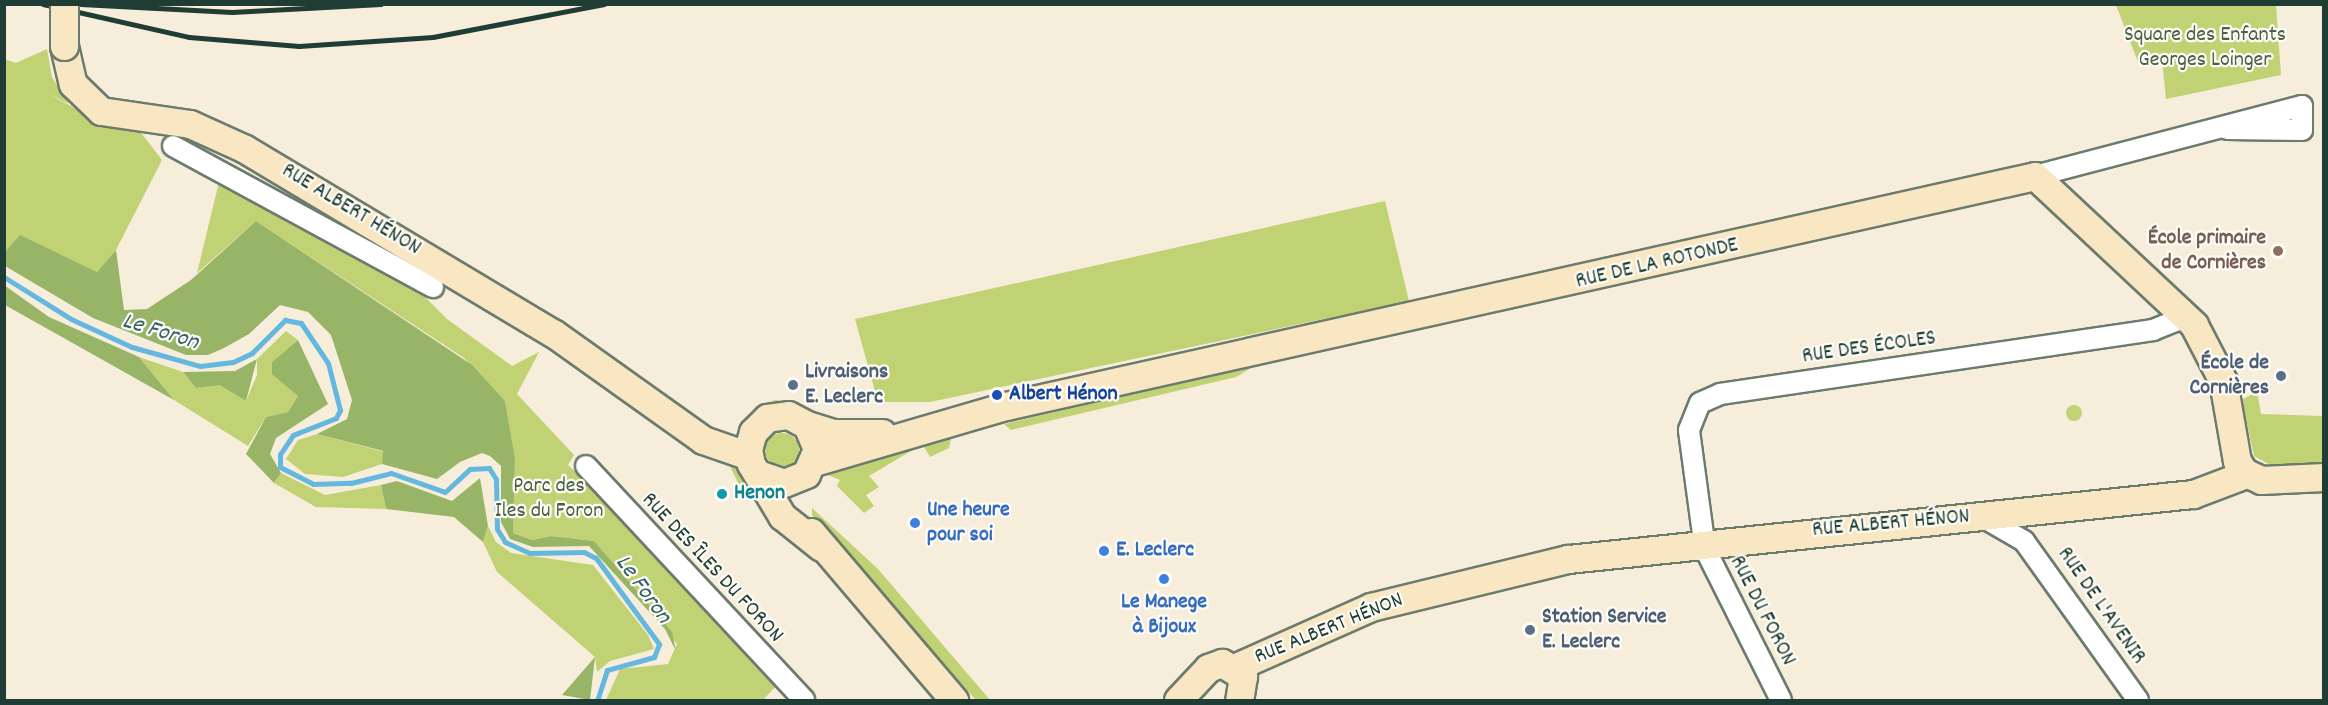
<!DOCTYPE html>
<meta charset="utf-8">
<style>
body{margin:0}
#map{position:relative;width:2328px;height:705px;overflow:hidden;background:#f7eddb;font-family:Dekko,sans-serif}
div>[style]{position:absolute}
.green>*{inset:0;background:#c1d275}
.round{border-radius:50%}
.forest>*{inset:0;background:#98b466}
.stream>*{height:5px;margin:-2.5px;padding:0 2.5px;transform-origin:2.5px;border-radius:2.5px;background:#64b8e0}
.roads{filter:drop-shadow(2px 0 #6b7b6e) drop-shadow(-2px 0 #6b7b6e) drop-shadow(0 2px #6b7b6e) drop-shadow(0 -2px #6b7b6e)}
.street>*{height:20px;margin:-10px;padding:0 10px;transform-origin:10px;border-radius:10px;background:#fff}
.secondary>*{height:27px;margin:-13.5px;padding:0 13.5px;transform-origin:13.5px;border-radius:13.5px;background:#f9e7c3}
.rail>*{height:4.5px;margin:-2.25px;padding:0 2.25px;transform-origin:2.25px;border-radius:2.25px;background:#1f3d34}
.bridges{filter:drop-shadow(2px 0 #6b7b6e) drop-shadow(-2px 0 #6b7b6e) drop-shadow(0 2px #6b7b6e) drop-shadow(0 -2px #6b7b6e)}
.secondary-bridge>*{height:27px;margin:-13.5px;padding:0 13.5px;transform-origin:13.5px;border-radius:13.5px;background:#f9e7c3}
.dots>*{width:16px;height:16px;translate:-50% -50%;box-sizing:border-box;border:3px solid #fdfcf7;border-radius:50%}
span{translate:-50% -50%;white-space:nowrap;text-align:center;line-height:1.15;-webkit-text-stroke:4.5px #fdfcf7;paint-order:stroke}
.park-label{font-size:22px;color:#486244}
.street-label{font-size:22px;color:#1f3d34}
.education-label{font-size:22px;color:#785e54;font-weight:700}
.right{translate:-100% -50%;text-align:right}
.service-label{font-size:22px;color:#4e5e75;font-weight:700}
.left{translate:0 -50%;text-align:left}
.transit-label{font-size:22px;color:#164399;font-weight:700}
.culture-label{font-size:22px;color:#0d838f;font-weight:700}
.shop-label{font-size:22px;color:#366cbe;font-weight:700}
.water-label{font-size:24px;color:#346268;font-style:italic}
.frame{position:absolute;inset:0;border:6px solid #1f3d34;pointer-events:none}
</style>
<div id="map">
<div class="green">
<div style="clip-path:polygon(2116px 5px,2276px 5px,2281px 75px,2166px 99px,2162px 60px,2138px 62px)"></div>
<div style="clip-path:polygon(47px 49px,52px 77px,69px 104px,47px 93px,102px 123px,139px 130px,162px 160px,116px 250px,97px 272px,20px 236px,5px 252px,4px 59px,16px 63px)"></div>
<div style="clip-path:polygon(220px 178px,411px 283px,447px 319px,512px 366px,539px 352px,517px 394px,574px 455px,568px 465px,655px 545px,776px 686px,763px 700px,606px 700px,620px 669px,668px 664px,677px 644px,594px 541px,551px 536px,534px 540px,513px 533px,515px 458px,505px 401px,464px 358px,256px 221px,197px 273px)"></div>
<div style="clip-path:polygon(1385px 201px,1409px 301px,930px 402px,878px 402px,855px 319px)"></div>
<div style="clip-path:polygon(286px 331px,298px 340px,272px 362px,298px 396px,288px 412px,266px 417px,248px 446px,174px 400px,139px 357px,183px 372px,196px 388px,220px 384px,246px 401px,257px 375px,257px 359px)"></div>
<div style="clip-path:polygon(1256px 365px,1236px 377px,1011px 430px,1004px 424px)"></div>
<div style="clip-path:polygon(2257px 391px,2261px 414px,2323px 416px,2323px 462px,2272px 466px,2254px 456px,2242px 400px)"></div>
<div style="clip-path:polygon(775px 400px,797px 402px,819px 416px,761px 405px)"></div>
<div class="round" style="left:2066px;top:405px;width:16px;height:16px"></div>
<div class="round" style="left:765px;top:433px;width:34px;height:34px"></div>
<div style="clip-path:polygon(317px 434px,384px 452px,382px 464px,343px 477px,305px 474px,286px 459px,298px 440px)"></div>
<div style="clip-path:polygon(951px 438px,949px 448px,930px 457px,923px 445px)"></div>
<div style="clip-path:polygon(916px 448px,869px 476px,879px 487px,866px 495px,874px 506px,864px 513px,837px 486px,840px 480px,828px 475px,831px 469px)"></div>
<div style="clip-path:polygon(735px 460px,769px 512px,738px 483px,728px 462px)"></div>
<div style="clip-path:polygon(281px 473px,325px 495px,381px 485px,386px 509px,316px 507px,274px 483px)"></div>
<div style="clip-path:polygon(812px 508px,878px 569px,990px 700px,976px 700px,812px 515px)"></div>
<div style="clip-path:polygon(488px 526px,496px 542px,511px 553px,593px 565px,648px 635px,654px 649px,610px 661px,597px 672px,595px 657px,497px 572px,483px 542px)"></div>
</div>
<div class="forest">
<div style="clip-path:polygon(256px 221px,472px 365px,505px 401px,515px 458px,513px 533px,533px 540px,551px 536px,594px 541px,672px 632px,676px 651px,665px 629px,589px 546px,533px 547px,510px 539px,501px 522px,501px 466px,490px 456px,482px 453px,460px 462px,437px 479px,382px 464px,383px 451px,317px 434px,347px 419px,352px 400px,331px 335px,308px 312px,280px 305px,249px 334px,224px 348px,208px 355px,186px 355px,93px 318px,5px 266px,5px 252px,20px 235px,97px 272px,116px 250px,124px 310px,147px 309px,191px 280px)"></div>
<div style="clip-path:polygon(4px 285px,49px 317px,139px 357px,174px 400px,5px 305px)"></div>
<div style="clip-path:polygon(298px 340px,328px 404px,276px 438px,270px 454px,281px 473px,274px 483px,246px 454px,266px 417px,288px 412px,298px 396px,272px 374px,272px 362px)"></div>
<div style="clip-path:polygon(257px 359px,246px 401px,220px 385px,196px 388px,183px 372px,235px 371px)"></div>
<div style="clip-path:polygon(480px 478px,488px 526px,483px 542px,454px 517px,386px 509px,381px 485px,397px 481px,452px 501px)"></div>
<div style="clip-path:polygon(595px 657px,590px 700px,562px 695px)"></div>
</div>
<div class="stream">
<div style="left:4px;top:277px;width:79px;rotate:32.1deg"></div>
<div style="left:71px;top:319px;width:67px;rotate:24.7deg"></div>
<div style="left:132px;top:347px;width:71px;rotate:15.6deg"></div>
<div style="left:200px;top:366px;width:33px;rotate:-7deg"></div>
<div style="left:233px;top:362px;width:21px;rotate:-25deg"></div>
<div style="left:252px;top:353px;width:47px;rotate:-45deg"></div>
<div style="left:285px;top:320px;width:16px;rotate:11deg"></div>
<div style="left:301px;top:323px;width:48px;rotate:56deg"></div>
<div style="left:328px;top:363px;width:49px;rotate:75.7deg"></div>
<div style="left:340px;top:410px;width:9px;rotate:117deg"></div>
<div style="left:336px;top:418px;width:46px;rotate:158.4deg"></div>
<div style="left:293px;top:435px;width:23px;rotate:124deg"></div>
<div style="left:280px;top:454px;width:13px;rotate:90deg"></div>
<div style="left:280px;top:467px;width:37px;rotate:27deg"></div>
<div style="left:313px;top:484px;width:38px;rotate:-2deg"></div>
<div style="left:351px;top:483px;width:41px;rotate:-14deg"></div>
<div style="left:391px;top:473px;width:57px;rotate:19.4deg"></div>
<div style="left:445px;top:492px;width:34px;rotate:-43deg"></div>
<div style="left:470px;top:469px;width:19px;rotate:-3deg"></div>
<div style="left:489px;top:468px;width:13px;rotate:58deg"></div>
<div style="left:496px;top:479px;width:50px;rotate:88.9deg"></div>
<div style="left:497px;top:529px;width:15px;rotate:58deg"></div>
<div style="left:505px;top:542px;width:27px;rotate:24deg"></div>
<div style="left:530px;top:553px;width:54px;rotate:-1.1deg"></div>
<div style="left:584px;top:552px;width:13px;rotate:27deg"></div>
<div style="left:596px;top:558px;width:107px;rotate:53.8deg"></div>
<div style="left:659px;top:644px;width:14px;rotate:111deg"></div>
<div style="left:654px;top:657px;width:49px;rotate:164.5deg"></div>
<div style="left:607px;top:670px;width:32px;rotate:108deg"></div>
</div>
<div class="roads">
<div class="street">
<div style="left:173px;top:146px;width:296px;rotate:28.5deg"></div>
<div style="left:2035px;top:176px;width:276px;rotate:-14.7deg"></div>
<div style="left:2302px;top:106px;width:24px;rotate:90deg"></div>
<div style="left:2302px;top:130px;width:75px;rotate:-179.2deg"></div>
<div style="left:586px;top:466px;width:320px;rotate:47deg"></div>
<div style="left:1981px;top:516px;width:50px;rotate:30.2deg"></div>
<div style="left:2024px;top:541px;width:196px;rotate:54.4deg"></div>
<div style="left:1781px;top:700px;width:169px;rotate:-116.7deg"></div>
<div style="left:1705px;top:549px;width:120px;rotate:-97.7deg"></div>
<div style="left:1689px;top:430px;width:29px;rotate:-68deg"></div>
<div style="left:1700px;top:403px;width:22px;rotate:-24deg"></div>
<div style="left:1720px;top:394px;width:438px;rotate:-8.4deg"></div>
<div style="left:2153px;top:330px;width:37px;rotate:-22deg"></div>
</div>
<div class="secondary">
<div style="left:64px;top:46px;width:39px;rotate:77deg"></div>
<div style="left:73px;top:84px;width:39px;rotate:44deg"></div>
<div style="left:101px;top:111px;width:90px;rotate:8.3deg"></div>
<div style="left:190px;top:124px;width:60px;rotate:24.4deg"></div>
<div style="left:245px;top:149px;width:359px;rotate:30.9deg"></div>
<div style="left:553px;top:333px;width:184px;rotate:35.5deg"></div>
<div style="left:703px;top:440px;width:49px;rotate:19.2deg"></div>
<div style="left:807px;top:425px;width:27px;rotate:17deg"></div>
<div style="left:833px;top:433px;width:49px"></div>
<div style="left:814px;top:462px;width:200px;rotate:-16.3deg"></div>
<div style="left:1006px;top:406px;width:1054px;rotate:-12.6deg"></div>
<div style="left:2035px;top:176px;width:218px;rotate:43.1deg"></div>
<div style="left:2194px;top:325px;width:63px;rotate:62.6deg"></div>
<div style="left:2223px;top:381px;width:81px;rotate:80.1deg"></div>
<div style="left:2237px;top:461px;width:13px;rotate:58deg"></div>
<div style="left:2244px;top:472px;width:19px;rotate:25deg"></div>
<div style="left:2261px;top:480px;width:63px;rotate:-2.7deg"></div>
<div style="left:761px;top:475px;width:24px;rotate:19deg"></div>
<div style="left:784px;top:483px;width:24px;rotate:-22deg"></div>
<div style="left:806px;top:474px;width:27px;rotate:-66deg"></div>
<div style="left:817px;top:449px;width:26px;rotate:-113deg"></div>
<div style="left:807px;top:425px;width:21px;rotate:-152deg"></div>
<div style="left:788px;top:415px;width:21px;rotate:172deg"></div>
<div style="left:767px;top:418px;width:20px;rotate:135deg"></div>
<div style="left:753px;top:432px;width:19px;rotate:106deg"></div>
<div style="left:748px;top:450px;width:14px;rotate:78deg"></div>
<div style="left:751px;top:464px;width:61px;rotate:59.2deg"></div>
<div style="left:782px;top:516px;width:50px;rotate:38.5deg"></div>
<div style="left:811px;top:532px;width:221px;rotate:49.6deg"></div>
<div style="left:1236px;top:667px;width:148px;rotate:-24deg"></div>
<div style="left:1371px;top:607px;width:203px;rotate:-13.7deg"></div>
<div style="left:1568px;top:559px;width:628px;rotate:-5.94deg"></div>
<div style="left:2193px;top:494px;width:57px;rotate:-20.7deg"></div>
<div style="left:1178px;top:700px;width:44px;rotate:-46.8deg"></div>
<div style="left:1208px;top:668px;width:15px;rotate:-20deg"></div>
<div style="left:1222px;top:663px;width:25px;rotate:32deg"></div>
<div style="left:1243px;top:676px;width:24px;rotate:99deg"></div>
</div>
</div>
<div class="rail">
<div style="left:43px;top:4px;width:150px;rotate:12.7deg"></div>
<div style="left:189px;top:37px;width:110px;rotate:4.7deg"></div>
<div style="left:299px;top:46px;width:134px;rotate:-3.8deg"></div>
<div style="left:433px;top:37px;width:174px;rotate:-10.9deg"></div>
<div style="left:81px;top:4px;width:151px;rotate:3deg"></div>
<div style="left:232px;top:12px;width:149px;rotate:-3.1deg"></div>
</div>
<div class="bridges">
<div class="secondary-bridge">
<div style="left:64px;top:46px;width:42px;rotate:-90deg"></div>
</div>
</div>
<div class="dots">
<div style="left:2278px;top:251px;background:#8d6e63"></div>
<div style="left:2281px;top:376px;background:#5c6f8a"></div>
<div style="left:793px;top:385px;background:#5c6f8a"></div>
<div style="left:997px;top:395px;background:#1a4fb4"></div>
<div style="left:722px;top:494px;background:#0f9aa8"></div>
<div style="left:915px;top:523px;background:#3f7fe0"></div>
<div style="left:1104px;top:551px;background:#3f7fe0"></div>
<div style="left:1164px;top:579px;background:#3f7fe0"></div>
<div style="left:1530px;top:630px;background:#5c6f8a"></div>
</div>
<div class="park-label">
<span style="left:2205px;top:48px">Square des Enfants<br>Georges Loinger</span>
<span style="left:549px;top:499px">Parc des<br>Iles du Foron</span>
</div>
<div class="street-label">
<span style="left:351px;top:210px;rotate:31deg">RUE ALBERT HÉNON</span>
<span style="left:1657px;top:264px;rotate:-13deg">RUE DE LA ROTONDE</span>
<span style="left:1869px;top:348px;rotate:-8deg">RUE DES ÉCOLES</span>
<span style="left:1891px;top:524px;rotate:-5deg">RUE ALBERT HÉNON</span>
<span style="left:712px;top:568px;rotate:47deg">RUE DES ÎLES DU FORON</span>
<span style="left:2101px;top:606px;rotate:55deg">RUE DE L'AVENIR</span>
<span style="left:1762px;top:611px;rotate:63deg">RUE DU FORON</span>
<span style="left:1329px;top:629px;rotate:-22deg">RUE ALBERT HÉNON</span>
</div>
<div class="education-label">
<span class="right" style="left:2266px;top:251px">École primaire<br>de Cornières</span>
</div>
<div class="service-label">
<span class="right" style="left:2269px;top:376px">École de<br>Cornières</span>
<span class="left" style="left:805px;top:385px">Livraisons<br>E. Leclerc</span>
<span class="left" style="left:1542px;top:630px">Station Service<br>E. Leclerc</span>
</div>
<div class="transit-label">
<span class="left" style="left:1009px;top:395px">Albert Hénon</span>
</div>
<div class="culture-label">
<span class="left" style="left:734px;top:494px">Henon</span>
</div>
<div class="shop-label">
<span class="left" style="left:927px;top:523px">Une heure<br>pour soi</span>
<span class="left" style="left:1116px;top:551px">E. Leclerc</span>
<span style="left:1164px;top:615px">Le Manege<br>à Bijoux</span>
</div>
<div class="water-label">
<span style="left:160px;top:333px;rotate:17deg">Le Foron</span>
<span style="left:642px;top:590px;rotate:54deg">Le Foron</span>
</div>
<div class="frame"></div>
</div>
